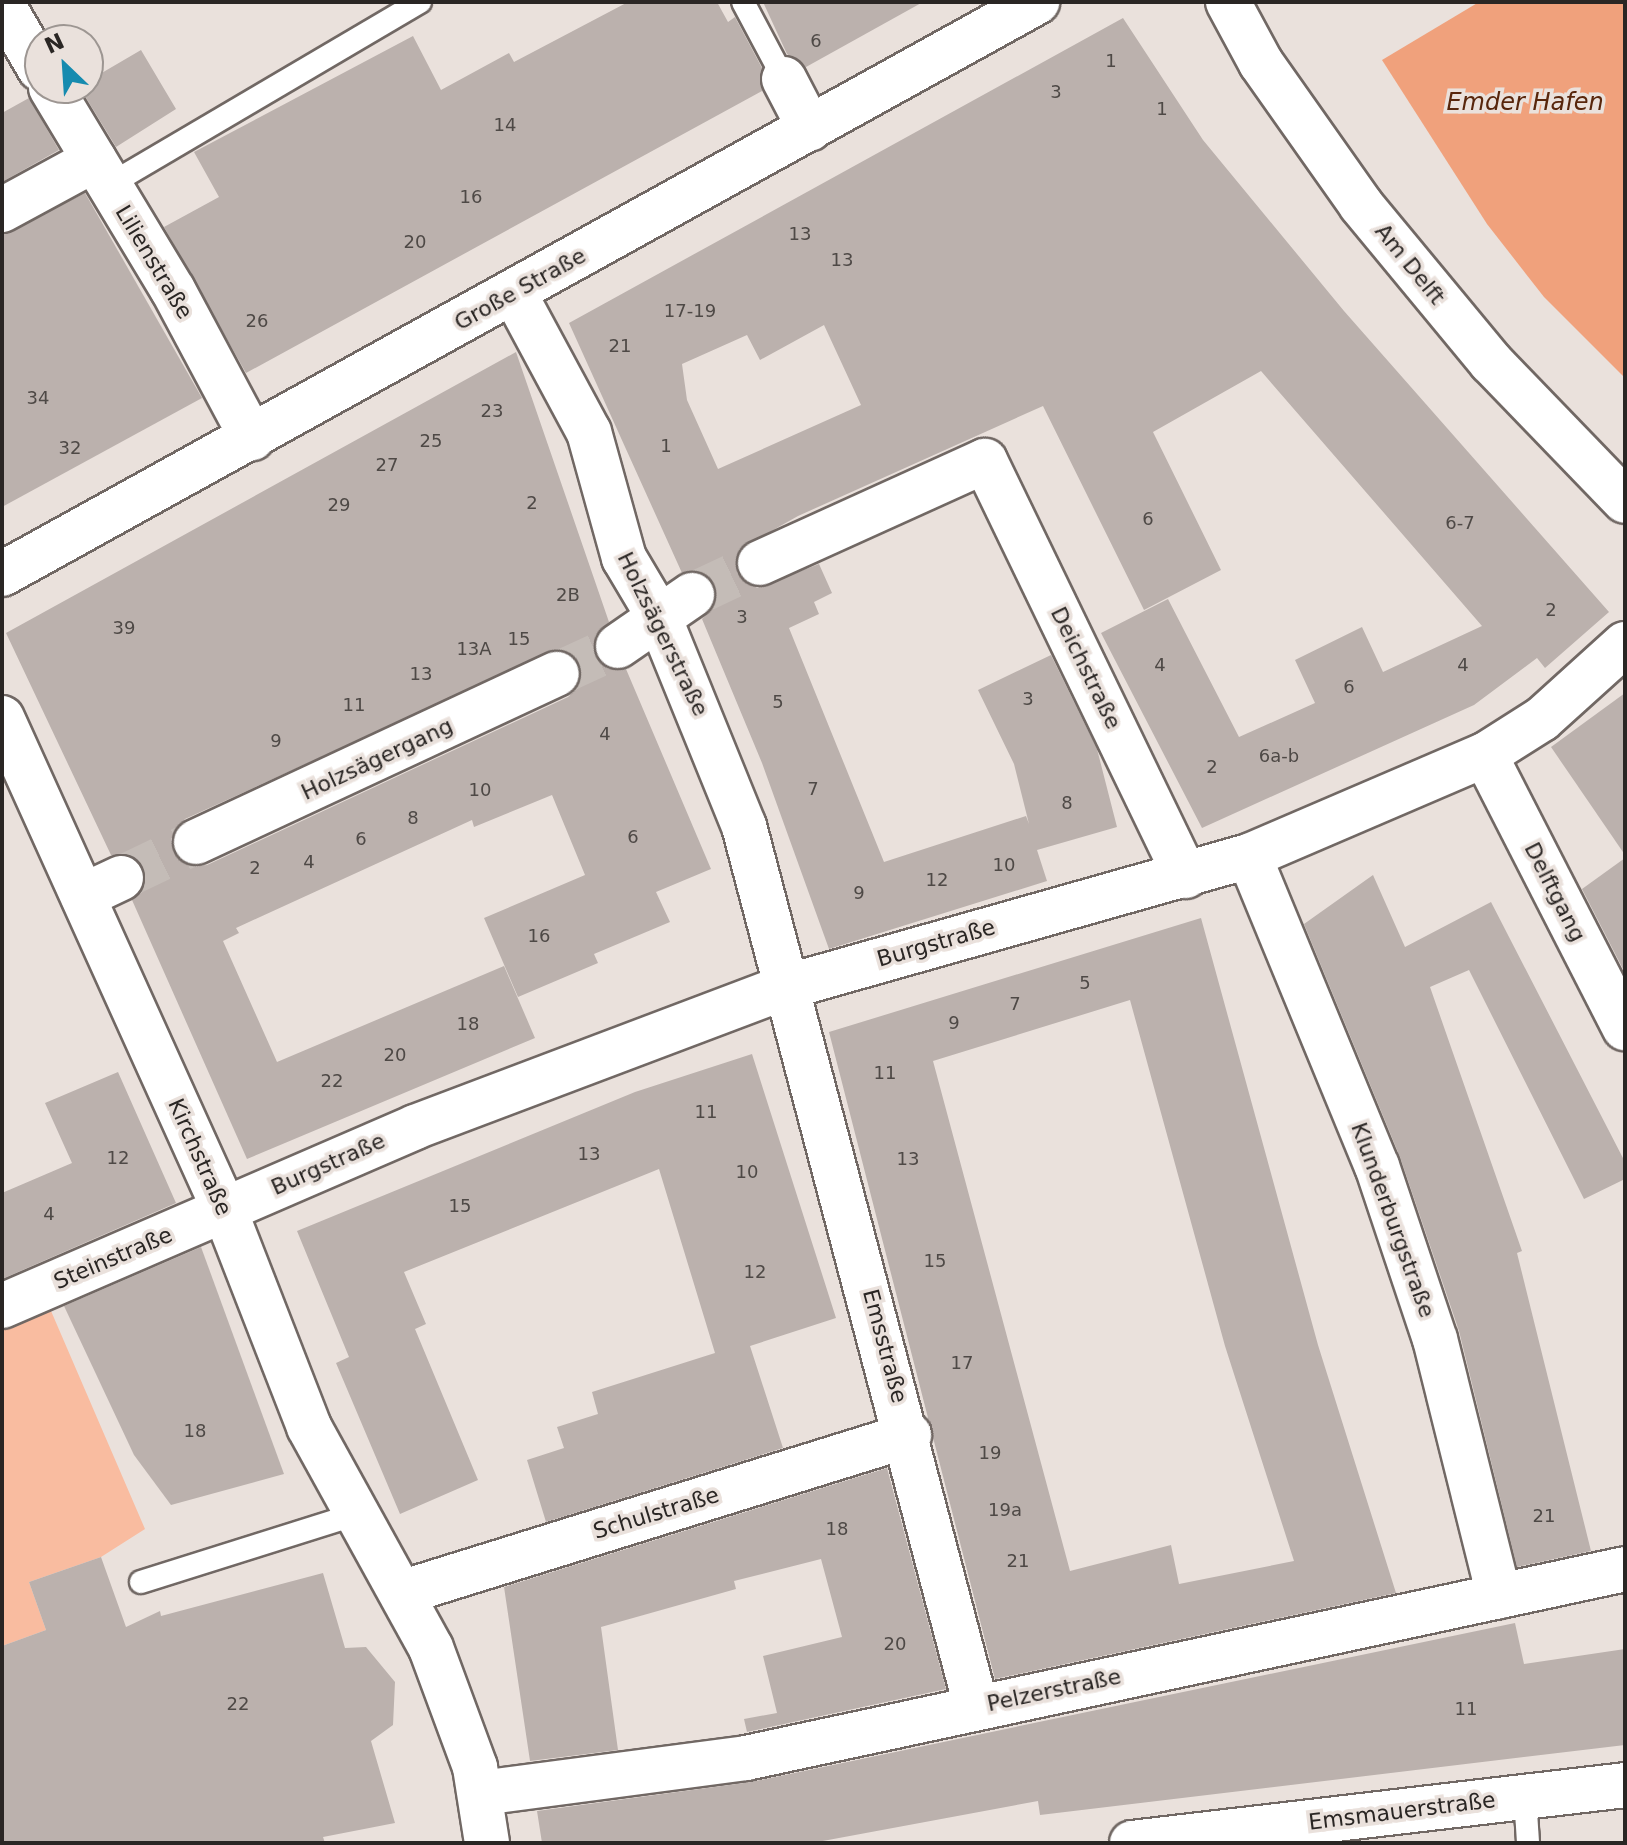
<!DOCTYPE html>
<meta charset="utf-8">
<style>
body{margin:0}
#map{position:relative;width:1627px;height:1845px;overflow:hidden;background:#eae1dc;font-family:"DejaVu Sans",sans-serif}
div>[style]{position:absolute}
.green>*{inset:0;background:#f9bca0}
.water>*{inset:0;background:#f0a17c}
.building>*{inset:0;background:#bbb1ad}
.street-tunnel>*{height:44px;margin-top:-22px;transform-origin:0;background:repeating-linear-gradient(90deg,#c4bcb7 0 44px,transparent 0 66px)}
.roads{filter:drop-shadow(2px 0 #716864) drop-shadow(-2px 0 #716864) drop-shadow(0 2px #716864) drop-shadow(0 -2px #716864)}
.lane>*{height:22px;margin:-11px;padding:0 11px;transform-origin:11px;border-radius:11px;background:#fff}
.street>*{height:44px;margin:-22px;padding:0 22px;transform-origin:22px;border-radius:22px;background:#fff}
.secondary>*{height:44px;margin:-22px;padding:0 22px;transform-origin:22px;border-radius:22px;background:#fff}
span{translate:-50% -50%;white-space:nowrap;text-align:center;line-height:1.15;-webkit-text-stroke:7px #eae1dc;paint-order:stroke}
.number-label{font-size:18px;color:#4e4946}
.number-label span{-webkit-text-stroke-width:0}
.street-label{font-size:22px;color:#2a2624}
.water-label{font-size:24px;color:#58260c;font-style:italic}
.frame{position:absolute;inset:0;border:4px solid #2a2624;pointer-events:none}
.north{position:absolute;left:24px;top:24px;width:80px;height:80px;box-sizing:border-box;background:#eae1dc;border:2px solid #9d9692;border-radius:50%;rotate:335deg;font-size:22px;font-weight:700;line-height:32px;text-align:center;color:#2a2624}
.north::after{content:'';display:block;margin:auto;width:28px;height:36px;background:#168baf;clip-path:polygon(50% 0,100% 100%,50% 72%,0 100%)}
</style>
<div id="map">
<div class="green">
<div style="clip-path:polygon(48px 1304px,145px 1529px,101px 1557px,29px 1582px,46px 1630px,2px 1646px,2px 1325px)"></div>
</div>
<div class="water">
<div style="clip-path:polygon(1479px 2px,1625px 2px,1625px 378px,1544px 297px,1487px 224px,1382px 60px)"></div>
</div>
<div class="building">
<div style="clip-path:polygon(628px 2px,717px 2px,728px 22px,735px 17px,762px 68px,762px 91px,246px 373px,164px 227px,219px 197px,194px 152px,413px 36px,441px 90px,509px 53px,514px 62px)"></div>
<div style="clip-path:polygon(763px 2px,923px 2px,806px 67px,787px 54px)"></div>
<div style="clip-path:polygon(evenodd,1123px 18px,1203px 140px,1344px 311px,1609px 612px,1545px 668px,1537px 658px,1474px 705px,1202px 828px,1101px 633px,1168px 599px,1239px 737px,1315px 703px,1295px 660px,1362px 627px,1383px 672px,1482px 626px,1261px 371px,1153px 432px,1221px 570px,1144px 610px,1043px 406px,798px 516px,739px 549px,737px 573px,757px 588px,819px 564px,832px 593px,814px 602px,819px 614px,789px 628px,884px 862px,1026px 816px,1029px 824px,1014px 764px,978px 690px,1051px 655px,1097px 749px,1117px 827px,1037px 850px,1047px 881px,829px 949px,762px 763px,702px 619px,715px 605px,713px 582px,702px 572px,682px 573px,569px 323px,1123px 18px,824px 325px,861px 405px,718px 469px,687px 400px,682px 364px,747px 335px,760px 360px,824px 325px)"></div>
<div style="clip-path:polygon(141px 50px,176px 109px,116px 147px,80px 88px,88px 88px,88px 81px)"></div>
<div style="clip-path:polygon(29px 98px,59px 150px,2px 182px,2px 113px)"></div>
<div style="clip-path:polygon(85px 193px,202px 398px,2px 507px,2px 235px)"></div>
<div style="clip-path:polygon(evenodd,516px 352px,609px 622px,595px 636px,597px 659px,608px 669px,626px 669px,711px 869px,656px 892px,670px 922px,594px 954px,598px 963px,518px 997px,484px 918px,585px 875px,552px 795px,474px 827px,472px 820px,236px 928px,239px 933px,223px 941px,277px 1062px,504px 966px,535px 1038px,247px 1159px,132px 900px,142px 892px,144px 868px,135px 857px,111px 855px,6px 633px,516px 352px,558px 649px,580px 664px,578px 688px,568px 697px,207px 865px,193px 867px,174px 853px,171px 839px,185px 819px,558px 649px)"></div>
<div style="clip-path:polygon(1625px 693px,1625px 855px,1551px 747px)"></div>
<div style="clip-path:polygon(1625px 858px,1625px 973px,1582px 889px)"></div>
<div style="clip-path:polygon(1373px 875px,1405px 947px,1491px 902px,1625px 1162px,1625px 1179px,1584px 1199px,1469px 970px,1430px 987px,1522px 1251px,1517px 1253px,1591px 1551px,1517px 1567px,1459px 1331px,1400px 1157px,1304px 924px)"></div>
<div style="clip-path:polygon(evenodd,1201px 918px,1318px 1345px,1396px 1593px,995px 1679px,829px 1032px,1201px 918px,1130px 1000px,1225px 1346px,1294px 1561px,1179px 1584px,1171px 1545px,1070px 1571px,933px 1061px,1130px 1000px)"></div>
<div style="clip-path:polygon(752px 1054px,836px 1318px,750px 1346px,783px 1448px,546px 1522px,527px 1460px,564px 1448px,557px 1427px,598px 1414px,592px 1392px,715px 1353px,659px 1169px,404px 1272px,426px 1324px,415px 1329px,478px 1480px,400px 1514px,336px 1363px,349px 1357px,297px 1231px,635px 1092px)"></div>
<div style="clip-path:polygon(118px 1072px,176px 1203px,2px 1279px,2px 1193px,72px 1163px,45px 1103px)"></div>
<div style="clip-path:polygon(201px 1247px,284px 1474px,171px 1505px,134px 1455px,64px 1306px)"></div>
<div style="clip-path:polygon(887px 1468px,946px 1689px,747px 1732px,744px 1719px,777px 1713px,763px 1656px,842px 1637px,821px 1559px,734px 1581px,736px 1589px,601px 1627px,618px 1750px,530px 1761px,504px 1587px)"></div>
<div style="clip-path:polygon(101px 1557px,126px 1627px,160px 1611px,161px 1616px,323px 1573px,345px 1648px,366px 1647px,395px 1682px,393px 1725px,371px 1741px,395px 1823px,323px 1837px,325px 1843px,2px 1843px,2px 1646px,46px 1630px,29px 1582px)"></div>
<div style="clip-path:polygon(1515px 1623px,1524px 1664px,1625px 1649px,1625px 1745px,1040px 1815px,1038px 1801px,812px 1843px,542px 1843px,537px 1811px,751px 1782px)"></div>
</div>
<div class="street-tunnel">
<div style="left:692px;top:595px;width:75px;rotate:-25.2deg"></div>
<div style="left:557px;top:674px;width:67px;rotate:-24.7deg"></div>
<div style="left:121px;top:878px;width:83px;rotate:-25.6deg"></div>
</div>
<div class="roads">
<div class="lane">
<div style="left:743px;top:2px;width:87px;rotate:62deg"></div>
<div style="left:109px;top:185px;width:361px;rotate:-30.5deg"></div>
<div style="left:141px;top:1582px;width:222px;rotate:-17.5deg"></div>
<div style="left:1525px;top:1796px;width:47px;rotate:86.3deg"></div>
</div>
<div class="street">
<div style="left:2px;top:4px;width:75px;rotate:59.7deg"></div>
<div style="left:784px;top:79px;width:56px;rotate:62.5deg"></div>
<div style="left:51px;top:88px;width:236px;rotate:58.9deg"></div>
<div style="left:173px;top:290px;width:168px;rotate:61.9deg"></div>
<div style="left:2px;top:210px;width:105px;rotate:-28.5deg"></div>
<div style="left:514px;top:293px;width:158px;rotate:61.7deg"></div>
<div style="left:589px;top:432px;width:131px;rotate:74.5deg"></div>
<div style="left:624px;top:558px;width:69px;rotate:59.3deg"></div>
<div style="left:659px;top:617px;width:226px;rotate:67.9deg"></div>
<div style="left:744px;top:826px;width:910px;rotate:75.23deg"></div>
<div style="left:760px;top:563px;width:247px;rotate:-24.4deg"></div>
<div style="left:985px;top:461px;width:461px;rotate:64.2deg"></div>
<div style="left:2px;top:574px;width:1183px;rotate:-28.93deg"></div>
<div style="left:618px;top:646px;width:90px;rotate:-34.6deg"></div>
<div style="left:2px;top:718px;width:541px;rotate:65.66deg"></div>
<div style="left:225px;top:1211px;width:232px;rotate:68.7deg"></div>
<div style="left:309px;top:1427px;width:252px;rotate:61.1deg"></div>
<div style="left:431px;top:1648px;width:127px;rotate:69.7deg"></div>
<div style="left:475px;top:1767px;width:77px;rotate:81deg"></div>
<div style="left:1485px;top:755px;width:307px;rotate:62.9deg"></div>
<div style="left:196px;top:842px;width:398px;rotate:-25deg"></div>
<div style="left:1249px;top:856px;width:335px;rotate:67.6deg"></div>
<div style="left:1377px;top:1166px;width:182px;rotate:71.5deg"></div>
<div style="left:1435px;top:1339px;width:265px;rotate:76deg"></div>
<div style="left:83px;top:896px;width:42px;rotate:-25.3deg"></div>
<div style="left:2px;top:1306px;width:450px;rotate:-23.4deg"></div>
<div style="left:415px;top:1127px;width:397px;rotate:-20.7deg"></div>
<div style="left:786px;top:987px;width:481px;rotate:-15.8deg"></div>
<div style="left:1249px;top:856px;width:257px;rotate:-23.2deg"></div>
<div style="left:1485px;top:755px;width:67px;rotate:-32.3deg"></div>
<div style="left:1542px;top:719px;width:112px;rotate:-42.1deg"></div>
<div style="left:404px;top:1592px;width:529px;rotate:-17.27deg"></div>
<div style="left:481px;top:1793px;width:267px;rotate:-7.5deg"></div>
<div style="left:746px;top:1758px;width:899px;rotate:-12.13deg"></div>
<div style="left:1132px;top:1843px;width:496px;rotate:-6.7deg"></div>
</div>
<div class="secondary">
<div style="left:1228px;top:2px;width:69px;rotate:61.6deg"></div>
<div style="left:1261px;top:63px;width:174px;rotate:54.8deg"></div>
<div style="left:1361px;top:205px;width:204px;rotate:50.4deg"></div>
<div style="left:1491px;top:362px;width:193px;rotate:46deg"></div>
</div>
</div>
<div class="number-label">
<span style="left:816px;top:41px">6</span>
<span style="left:1111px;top:61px">1</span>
<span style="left:1056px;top:92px">3</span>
<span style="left:1162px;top:109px">1</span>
<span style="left:505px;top:125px">14</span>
<span style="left:471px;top:197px">16</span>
<span style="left:800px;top:234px">13</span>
<span style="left:415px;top:242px">20</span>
<span style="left:842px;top:260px">13</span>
<span style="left:690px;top:311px">17-19</span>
<span style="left:257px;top:321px">26</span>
<span style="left:620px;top:346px">21</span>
<span style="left:38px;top:398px">34</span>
<span style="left:492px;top:411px">23</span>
<span style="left:431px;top:441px">25</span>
<span style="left:666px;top:446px">1</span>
<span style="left:70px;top:448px">32</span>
<span style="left:387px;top:465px">27</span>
<span style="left:532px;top:503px">2</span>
<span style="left:339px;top:505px">29</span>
<span style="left:1148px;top:519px">6</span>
<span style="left:1460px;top:523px">6-7</span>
<span style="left:568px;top:595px">2B</span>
<span style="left:1551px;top:610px">2</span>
<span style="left:742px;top:617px">3</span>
<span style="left:124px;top:628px">39</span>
<span style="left:519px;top:639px">15</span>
<span style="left:474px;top:649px">13A</span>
<span style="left:1160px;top:665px">4</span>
<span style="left:1463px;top:665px">4</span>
<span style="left:421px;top:674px">13</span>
<span style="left:1349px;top:687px">6</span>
<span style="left:1028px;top:699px">3</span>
<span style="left:778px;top:702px">5</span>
<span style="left:354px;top:705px">11</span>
<span style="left:605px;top:734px">4</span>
<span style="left:276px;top:741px">9</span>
<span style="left:1279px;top:756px">6a-b</span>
<span style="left:1212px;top:767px">2</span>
<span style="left:813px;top:789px">7</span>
<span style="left:480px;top:790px">10</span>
<span style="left:1067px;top:803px">8</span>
<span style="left:413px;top:818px">8</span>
<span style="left:633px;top:837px">6</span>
<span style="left:361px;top:839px">6</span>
<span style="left:309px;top:862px">4</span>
<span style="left:1004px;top:865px">10</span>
<span style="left:255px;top:868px">2</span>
<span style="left:937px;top:880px">12</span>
<span style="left:859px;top:893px">9</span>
<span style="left:539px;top:936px">16</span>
<span style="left:1085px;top:983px">5</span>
<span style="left:1015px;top:1004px">7</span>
<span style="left:954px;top:1023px">9</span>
<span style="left:468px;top:1024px">18</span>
<span style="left:395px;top:1055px">20</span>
<span style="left:885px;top:1073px">11</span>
<span style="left:332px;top:1081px">22</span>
<span style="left:706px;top:1112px">11</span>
<span style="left:589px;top:1154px">13</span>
<span style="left:118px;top:1158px">12</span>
<span style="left:908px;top:1159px">13</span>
<span style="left:747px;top:1172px">10</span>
<span style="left:460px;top:1206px">15</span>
<span style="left:49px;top:1214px">4</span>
<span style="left:935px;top:1261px">15</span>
<span style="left:755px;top:1272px">12</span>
<span style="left:962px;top:1363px">17</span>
<span style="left:195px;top:1431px">18</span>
<span style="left:990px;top:1453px">19</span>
<span style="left:1005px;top:1510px">19a</span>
<span style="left:1544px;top:1516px">21</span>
<span style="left:837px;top:1529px">18</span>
<span style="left:1018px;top:1561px">21</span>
<span style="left:895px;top:1644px">20</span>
<span style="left:238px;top:1704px">22</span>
<span style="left:1466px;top:1709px">11</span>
</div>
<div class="street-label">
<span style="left:154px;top:262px;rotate:59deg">Lilienstraße</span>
<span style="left:1410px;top:264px;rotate:51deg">Am Delft</span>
<span style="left:520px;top:289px;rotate:-29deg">Große Straße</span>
<span style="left:663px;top:634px;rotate:64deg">Holzsägerstraße</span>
<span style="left:1086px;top:668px;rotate:64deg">Deichstraße</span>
<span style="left:377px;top:759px;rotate:-25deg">Holzsägergang</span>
<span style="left:1555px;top:892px;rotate:63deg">Delftgang</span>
<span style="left:936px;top:943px;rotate:-16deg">Burgstraße</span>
<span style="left:200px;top:1157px;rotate:66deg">Kirchstraße</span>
<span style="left:328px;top:1164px;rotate:-24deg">Burgstraße</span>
<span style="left:1393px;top:1220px;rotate:70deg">Klunderburgstraße</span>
<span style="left:113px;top:1258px;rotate:-23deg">Steinstraße</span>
<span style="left:885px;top:1346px;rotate:75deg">Emsstraße</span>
<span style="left:656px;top:1513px;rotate:-17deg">Schulstraße</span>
<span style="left:1054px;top:1690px;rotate:-12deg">Pelzerstraße</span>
<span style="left:1402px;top:1811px;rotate:-7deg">Emsmauerstraße</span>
</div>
<div class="water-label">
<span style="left:1525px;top:103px">Emder Hafen</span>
</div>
<div class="frame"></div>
<div class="north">N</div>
</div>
